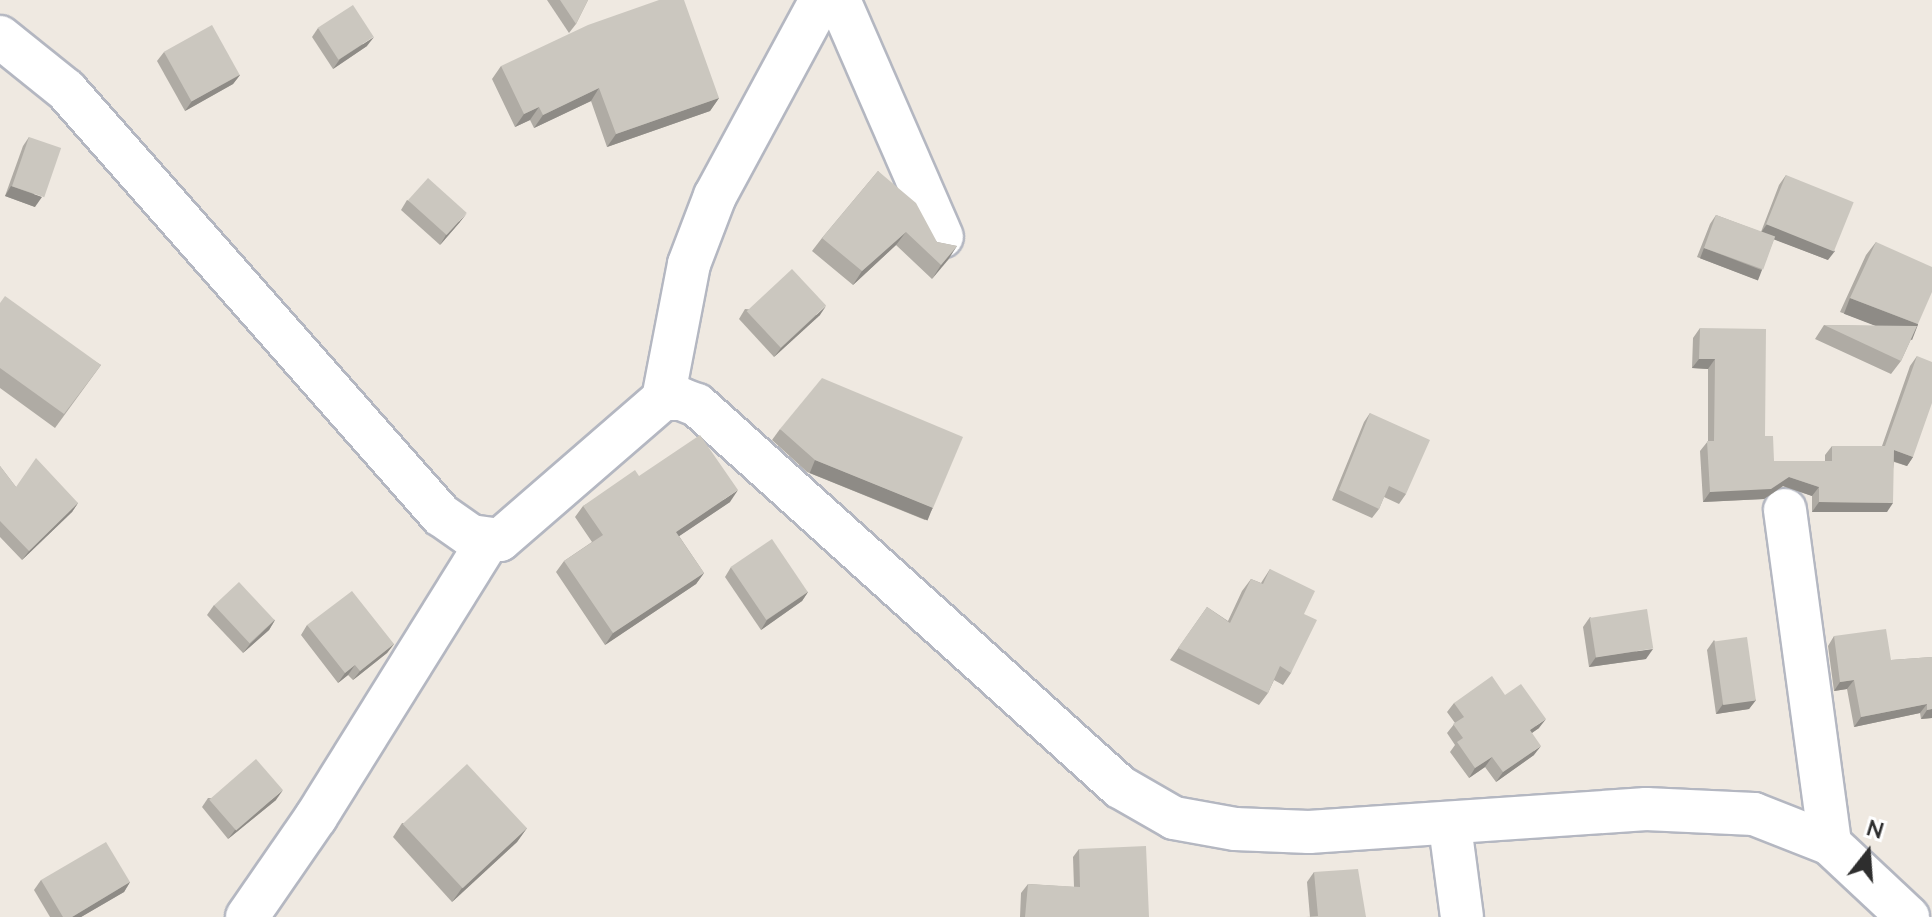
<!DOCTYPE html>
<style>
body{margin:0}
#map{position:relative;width:1932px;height:917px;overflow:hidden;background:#efe9e1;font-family:"Nunito Sans",sans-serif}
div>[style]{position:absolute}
.roads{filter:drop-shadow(2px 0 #b4b7c1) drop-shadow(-2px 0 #b4b7c1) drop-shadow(0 2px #b4b7c1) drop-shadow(0 -2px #b4b7c1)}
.minor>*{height:42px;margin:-21px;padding:0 21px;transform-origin:21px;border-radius:21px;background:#fff}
.wall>*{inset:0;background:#afaba4}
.shaded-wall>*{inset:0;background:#8e8b86;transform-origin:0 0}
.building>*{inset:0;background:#cbc7bf;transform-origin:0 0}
span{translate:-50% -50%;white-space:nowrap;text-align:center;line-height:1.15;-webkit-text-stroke:6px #fff;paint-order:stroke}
.north{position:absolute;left:1828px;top:813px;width:80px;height:80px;-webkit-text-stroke:6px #fff;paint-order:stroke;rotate:17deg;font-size:22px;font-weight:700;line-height:32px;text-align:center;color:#2e2e2e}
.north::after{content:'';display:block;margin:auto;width:28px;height:36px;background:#2e2e2e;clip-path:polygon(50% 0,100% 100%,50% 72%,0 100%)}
</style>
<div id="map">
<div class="roads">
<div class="minor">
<div style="left:839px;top:0;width:258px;rotate:66.5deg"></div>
<div style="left:0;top:37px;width:85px;rotate:38.8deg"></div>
<div style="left:66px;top:90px;width:567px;rotate:48.58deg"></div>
<div style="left:441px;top:515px;width:37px;rotate:35deg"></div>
<div style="left:471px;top:536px;width:29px;rotate:8deg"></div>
<div style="left:500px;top:540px;width:216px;rotate:-40.9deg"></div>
<div style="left:663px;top:399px;width:18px"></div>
<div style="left:681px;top:399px;width:17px;rotate:21deg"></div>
<div style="left:697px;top:405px;width:570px;rotate:42.08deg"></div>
<div style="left:1120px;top:787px;width:62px;rotate:29.9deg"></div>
<div style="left:1174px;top:818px;width:62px;rotate:10.2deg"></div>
<div style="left:1235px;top:829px;width:74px;rotate:2.3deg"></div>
<div style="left:1309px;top:832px;width:338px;rotate:-3.9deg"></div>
<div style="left:1646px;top:809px;width:108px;rotate:2.7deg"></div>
<div style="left:1754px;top:814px;width:82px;rotate:21.5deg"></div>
<div style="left:1830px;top:844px;width:107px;rotate:43.1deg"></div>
<div style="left:663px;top:399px;width:137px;rotate:-79.1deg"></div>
<div style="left:689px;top:264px;width:73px;rotate:-69.1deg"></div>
<div style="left:715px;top:196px;width:223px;rotate:-61.6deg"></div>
<div style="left:1785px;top:510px;width:337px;rotate:82.3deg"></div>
<div style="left:1450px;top:826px;width:92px;rotate:82.5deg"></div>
<div style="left:247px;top:917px;width:121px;rotate:-55.4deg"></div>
<div style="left:316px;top:817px;width:324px;rotate:-58.1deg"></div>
</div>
</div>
<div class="wall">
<div style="clip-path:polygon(547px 0,588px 0,576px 24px,569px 33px)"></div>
<div style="clip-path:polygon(318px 28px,367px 46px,333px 69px,312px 37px)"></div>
<div style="clip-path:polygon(164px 52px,240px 75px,233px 84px,185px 111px,157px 61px)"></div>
<div style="clip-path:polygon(501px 66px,719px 98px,710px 111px,607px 147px,591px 101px,534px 128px,530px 120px,515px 127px,492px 79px)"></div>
<div style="clip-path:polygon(29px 137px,35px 207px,5px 196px,23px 146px)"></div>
<div style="clip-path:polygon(878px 171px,937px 242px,957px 246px,932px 279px,896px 245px,853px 285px,812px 251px,822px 238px)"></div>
<div style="clip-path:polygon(1786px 175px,1828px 260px,1774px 239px,1762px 270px,1755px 279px,1697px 257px,1710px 224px,1716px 215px,1761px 232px,1779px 185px)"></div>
<div style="clip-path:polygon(407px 200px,460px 222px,440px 245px,401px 210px)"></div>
<div style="clip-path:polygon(1876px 242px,1918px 324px,1901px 361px,1891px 374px,1815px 339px,1824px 325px,1877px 326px,1840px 312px,1866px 255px)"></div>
<div style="clip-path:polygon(0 303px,101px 365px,55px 428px,0 388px)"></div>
<div style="clip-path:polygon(745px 309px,820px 315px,774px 357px,739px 319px)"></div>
<div style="clip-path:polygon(1700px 328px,1765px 436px,1774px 461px,1825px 461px,1825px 455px,1832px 446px,1882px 446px,1910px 366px,1917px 356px,1913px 457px,1907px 466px,1894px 462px,1887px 512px,1812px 512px,1812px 496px,1783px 486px,1764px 499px,1703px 502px,1700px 451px,1708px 441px,1708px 369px,1692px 368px,1693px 338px)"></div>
<div style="clip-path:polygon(1370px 413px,1406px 494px,1399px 504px,1384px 497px,1379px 509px,1372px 518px,1332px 500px,1364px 422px)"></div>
<div style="clip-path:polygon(780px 429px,933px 508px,925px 520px,807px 472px,772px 440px)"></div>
<div style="clip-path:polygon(0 466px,16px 487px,78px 503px,72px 512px,22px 560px,0 537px)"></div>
<div style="clip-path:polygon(639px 476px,730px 502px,679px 536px,704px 573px,696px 584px,605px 645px,556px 572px,564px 561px,592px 542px,575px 517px,583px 506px)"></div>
<div style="clip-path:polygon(731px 567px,808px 592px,802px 601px,761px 630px,725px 577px)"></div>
<div style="clip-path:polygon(1270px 569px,1304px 614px,1291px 673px,1283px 685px,1274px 680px,1268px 693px,1259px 705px,1170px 660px,1207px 607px,1228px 621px,1242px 591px,1251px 579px,1261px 583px)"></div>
<div style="clip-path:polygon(214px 605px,275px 620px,269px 630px,243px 653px,207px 615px)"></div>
<div style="clip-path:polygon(1590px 617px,1646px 659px,1589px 667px,1583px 627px)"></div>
<div style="clip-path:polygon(307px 625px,394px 644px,387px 653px,353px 680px,348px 675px,338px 683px,301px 635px)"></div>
<div style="clip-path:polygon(1834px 636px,1891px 660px,1932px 657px,1932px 718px,1921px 719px,1920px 713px,1854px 727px,1847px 689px,1834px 691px,1828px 646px)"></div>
<div style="clip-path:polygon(1714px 640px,1756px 700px,1749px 709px,1716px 714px,1707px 650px)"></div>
<div style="clip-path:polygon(1505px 695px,1539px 728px,1532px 733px,1534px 755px,1496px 782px,1485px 767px,1469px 778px,1450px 752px,1455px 745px,1447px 733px,1455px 723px,1447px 712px,1454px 703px)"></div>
<div style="clip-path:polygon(208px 798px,276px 800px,228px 839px,202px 807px)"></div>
<div style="clip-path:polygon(402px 823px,527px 828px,517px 842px,452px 902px,393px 837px)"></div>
<div style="clip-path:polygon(1079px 849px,1149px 917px,1020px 917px,1021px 893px,1028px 884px,1074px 887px,1073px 857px)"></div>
<div style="clip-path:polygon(1314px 872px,1366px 917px,1310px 917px,1307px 882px)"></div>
<div style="clip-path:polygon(41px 880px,130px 882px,124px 892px,81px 917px,50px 917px,34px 890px)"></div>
</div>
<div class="shaded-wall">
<div style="clip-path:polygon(374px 37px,367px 46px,333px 69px,340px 59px)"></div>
<div style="clip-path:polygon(240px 75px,233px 84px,185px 111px,192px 101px)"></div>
<div style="clip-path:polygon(599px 88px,591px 101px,534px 128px,543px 115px)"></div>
<div style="clip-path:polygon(719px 98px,710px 111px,607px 147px,616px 134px)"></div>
<div style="clip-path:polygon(539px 107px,530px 120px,515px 127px,524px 114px)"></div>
<div style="clip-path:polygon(11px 186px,42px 197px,35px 207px,5px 196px)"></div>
<div style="clip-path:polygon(467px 213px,460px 222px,440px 245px,446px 235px)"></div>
<div style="clip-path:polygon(1767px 224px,1835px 251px,1828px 260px,1760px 234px)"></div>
<div style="clip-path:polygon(906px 232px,896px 245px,853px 285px,862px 271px)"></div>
<div style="clip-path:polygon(957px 246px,948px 260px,932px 279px,941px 265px)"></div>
<div style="left:1704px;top:248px;width:62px;height:11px;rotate:21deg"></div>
<div style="left:1850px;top:298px;width:73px;height:17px;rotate:21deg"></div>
<div style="clip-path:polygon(826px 306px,820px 315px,774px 357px,781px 348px)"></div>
<div style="clip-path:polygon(1699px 359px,1715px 359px,1708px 369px,1692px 368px)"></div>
<div style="clip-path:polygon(1894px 450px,1913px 457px,1907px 466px,1887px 459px)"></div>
<div style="left:815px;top:460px;width:127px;height:14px;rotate:22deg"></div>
<div style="clip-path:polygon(1789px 477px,1819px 487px,1812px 496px,1783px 486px,1764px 499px,1703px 502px,1710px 492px)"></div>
<div style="clip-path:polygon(738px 490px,730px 502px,669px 543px,676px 532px)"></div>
<div style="clip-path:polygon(1819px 502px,1893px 503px,1887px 512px,1812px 512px)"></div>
<div style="clip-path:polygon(78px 503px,72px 512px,22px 560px,29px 551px)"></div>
<div style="clip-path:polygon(704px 573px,696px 584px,605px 645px,613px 633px)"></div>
<div style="clip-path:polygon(808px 592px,802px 601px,761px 630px,767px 620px)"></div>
<div style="clip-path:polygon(275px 620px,269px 630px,243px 653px,250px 644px)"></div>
<div style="clip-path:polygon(394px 644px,387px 653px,353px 680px,360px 671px)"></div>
<div style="clip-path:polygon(1653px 649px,1646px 659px,1589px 667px,1596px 657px)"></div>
<div style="clip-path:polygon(355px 665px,348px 675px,338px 683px,345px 673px)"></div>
<div style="clip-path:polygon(1854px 680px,1847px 689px,1834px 691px,1840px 682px)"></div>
<div style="clip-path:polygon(1756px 700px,1749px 709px,1716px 714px,1723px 704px)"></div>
<div style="clip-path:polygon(1927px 704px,1920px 713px,1854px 727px,1861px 717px)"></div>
<div style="clip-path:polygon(1932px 709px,1932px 718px,1921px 719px,1927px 710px)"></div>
<div style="clip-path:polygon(1546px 719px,1539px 728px,1523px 739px,1530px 730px)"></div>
<div style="clip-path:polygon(1541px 746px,1534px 755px,1496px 782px,1503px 772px)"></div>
<div style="clip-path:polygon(1492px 757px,1485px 767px,1469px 778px,1475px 768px)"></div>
<div style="clip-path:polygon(283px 790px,276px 800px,228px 839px,235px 830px)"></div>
<div style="clip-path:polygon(527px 828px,517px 842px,452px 902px,462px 888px)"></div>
<div style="clip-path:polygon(130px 882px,124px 892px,81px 917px,72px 917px)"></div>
</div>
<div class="building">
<div style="clip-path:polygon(560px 0,588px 0,576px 24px)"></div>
<div style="clip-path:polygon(659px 0,684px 0,719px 98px,616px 134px,599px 88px,543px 115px,539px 107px,524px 114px,501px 66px,588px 25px)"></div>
<div style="left:353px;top:5px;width:38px;height:42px;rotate:57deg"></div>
<div style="left:212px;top:25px;width:57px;height:55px;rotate:61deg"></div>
<div style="left:29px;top:137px;width:34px;height:52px;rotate:19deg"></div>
<div style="clip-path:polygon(878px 171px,916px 203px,937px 242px,957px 246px,941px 265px,906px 232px,862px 271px,822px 238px)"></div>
<div style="left:1786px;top:175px;width:73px;height:53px;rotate:22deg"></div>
<div style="left:428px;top:178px;width:52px;height:30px;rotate:42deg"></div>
<div style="left:1716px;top:215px;width:63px;height:35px;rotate:20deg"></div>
<div style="clip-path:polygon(1876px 242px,1932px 267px,1932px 292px,1918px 324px,1850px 298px)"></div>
<div style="left:792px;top:269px;width:50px;height:62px;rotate:47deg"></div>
<div style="clip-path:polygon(5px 296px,101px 365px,64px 414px,0 368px,0 303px)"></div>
<div style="clip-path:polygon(1824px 325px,1917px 326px,1901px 361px)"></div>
<div style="clip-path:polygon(1700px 328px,1766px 329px,1765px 436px,1773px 436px,1774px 461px,1832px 461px,1832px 446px,1885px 446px,1917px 356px,1932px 362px,1932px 403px,1913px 457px,1894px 450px,1893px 503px,1819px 502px,1819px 487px,1789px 477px,1771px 489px,1710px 492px,1707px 441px,1714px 441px,1715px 359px,1699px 359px)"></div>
<div style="clip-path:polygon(822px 378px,963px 437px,933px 508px,815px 460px,780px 429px)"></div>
<div style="clip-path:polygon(1370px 413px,1430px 440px,1406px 494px,1389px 486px,1379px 509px,1339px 490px)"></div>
<div style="clip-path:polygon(700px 435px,738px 490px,676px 532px,704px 573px,613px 633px,564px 561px,603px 535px,583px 506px,635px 470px,639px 476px)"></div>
<div style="clip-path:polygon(36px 458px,78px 503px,29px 551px,0 521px,0 466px,16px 487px)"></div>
<div style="left:772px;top:539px;width:64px;height:50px;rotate:56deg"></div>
<div style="clip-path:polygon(1270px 569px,1315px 591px,1304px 614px,1317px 620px,1291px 673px,1280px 666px,1268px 693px,1178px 648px,1207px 607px,1230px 623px,1251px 579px,1263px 584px)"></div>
<div style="left:239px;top:582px;width:52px;height:34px;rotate:47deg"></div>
<div style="clip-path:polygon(352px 591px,394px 644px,360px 671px,355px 665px,345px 673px,307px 625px)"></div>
<div style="left:1647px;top:609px;width:40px;height:58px;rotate:81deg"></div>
<div style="clip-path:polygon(1886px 629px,1891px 660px,1932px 657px,1932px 709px,1927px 710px,1927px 704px,1861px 717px,1854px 680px,1840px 682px,1834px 636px)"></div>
<div style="left:1747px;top:637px;width:64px;height:33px;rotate:82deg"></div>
<div style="clip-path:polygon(1492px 676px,1505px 695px,1521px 684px,1546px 719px,1530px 730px,1541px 746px,1503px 772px,1492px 757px,1475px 768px,1457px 742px,1463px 738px,1453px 724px,1464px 717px,1454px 703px)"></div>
<div style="left:256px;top:759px;width:41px;height:62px;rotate:49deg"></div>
<div style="left:467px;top:764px;width:88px;height:88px;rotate:47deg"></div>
<div style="clip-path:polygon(106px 842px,130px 882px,72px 917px,63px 917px,41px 880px)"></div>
<div style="clip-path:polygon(1146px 846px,1149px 917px,1025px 917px,1028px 884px,1080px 887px,1079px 849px)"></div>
<div style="clip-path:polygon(1358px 869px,1366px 917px,1306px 917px,1318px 916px,1314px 872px)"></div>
</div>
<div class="north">N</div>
</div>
